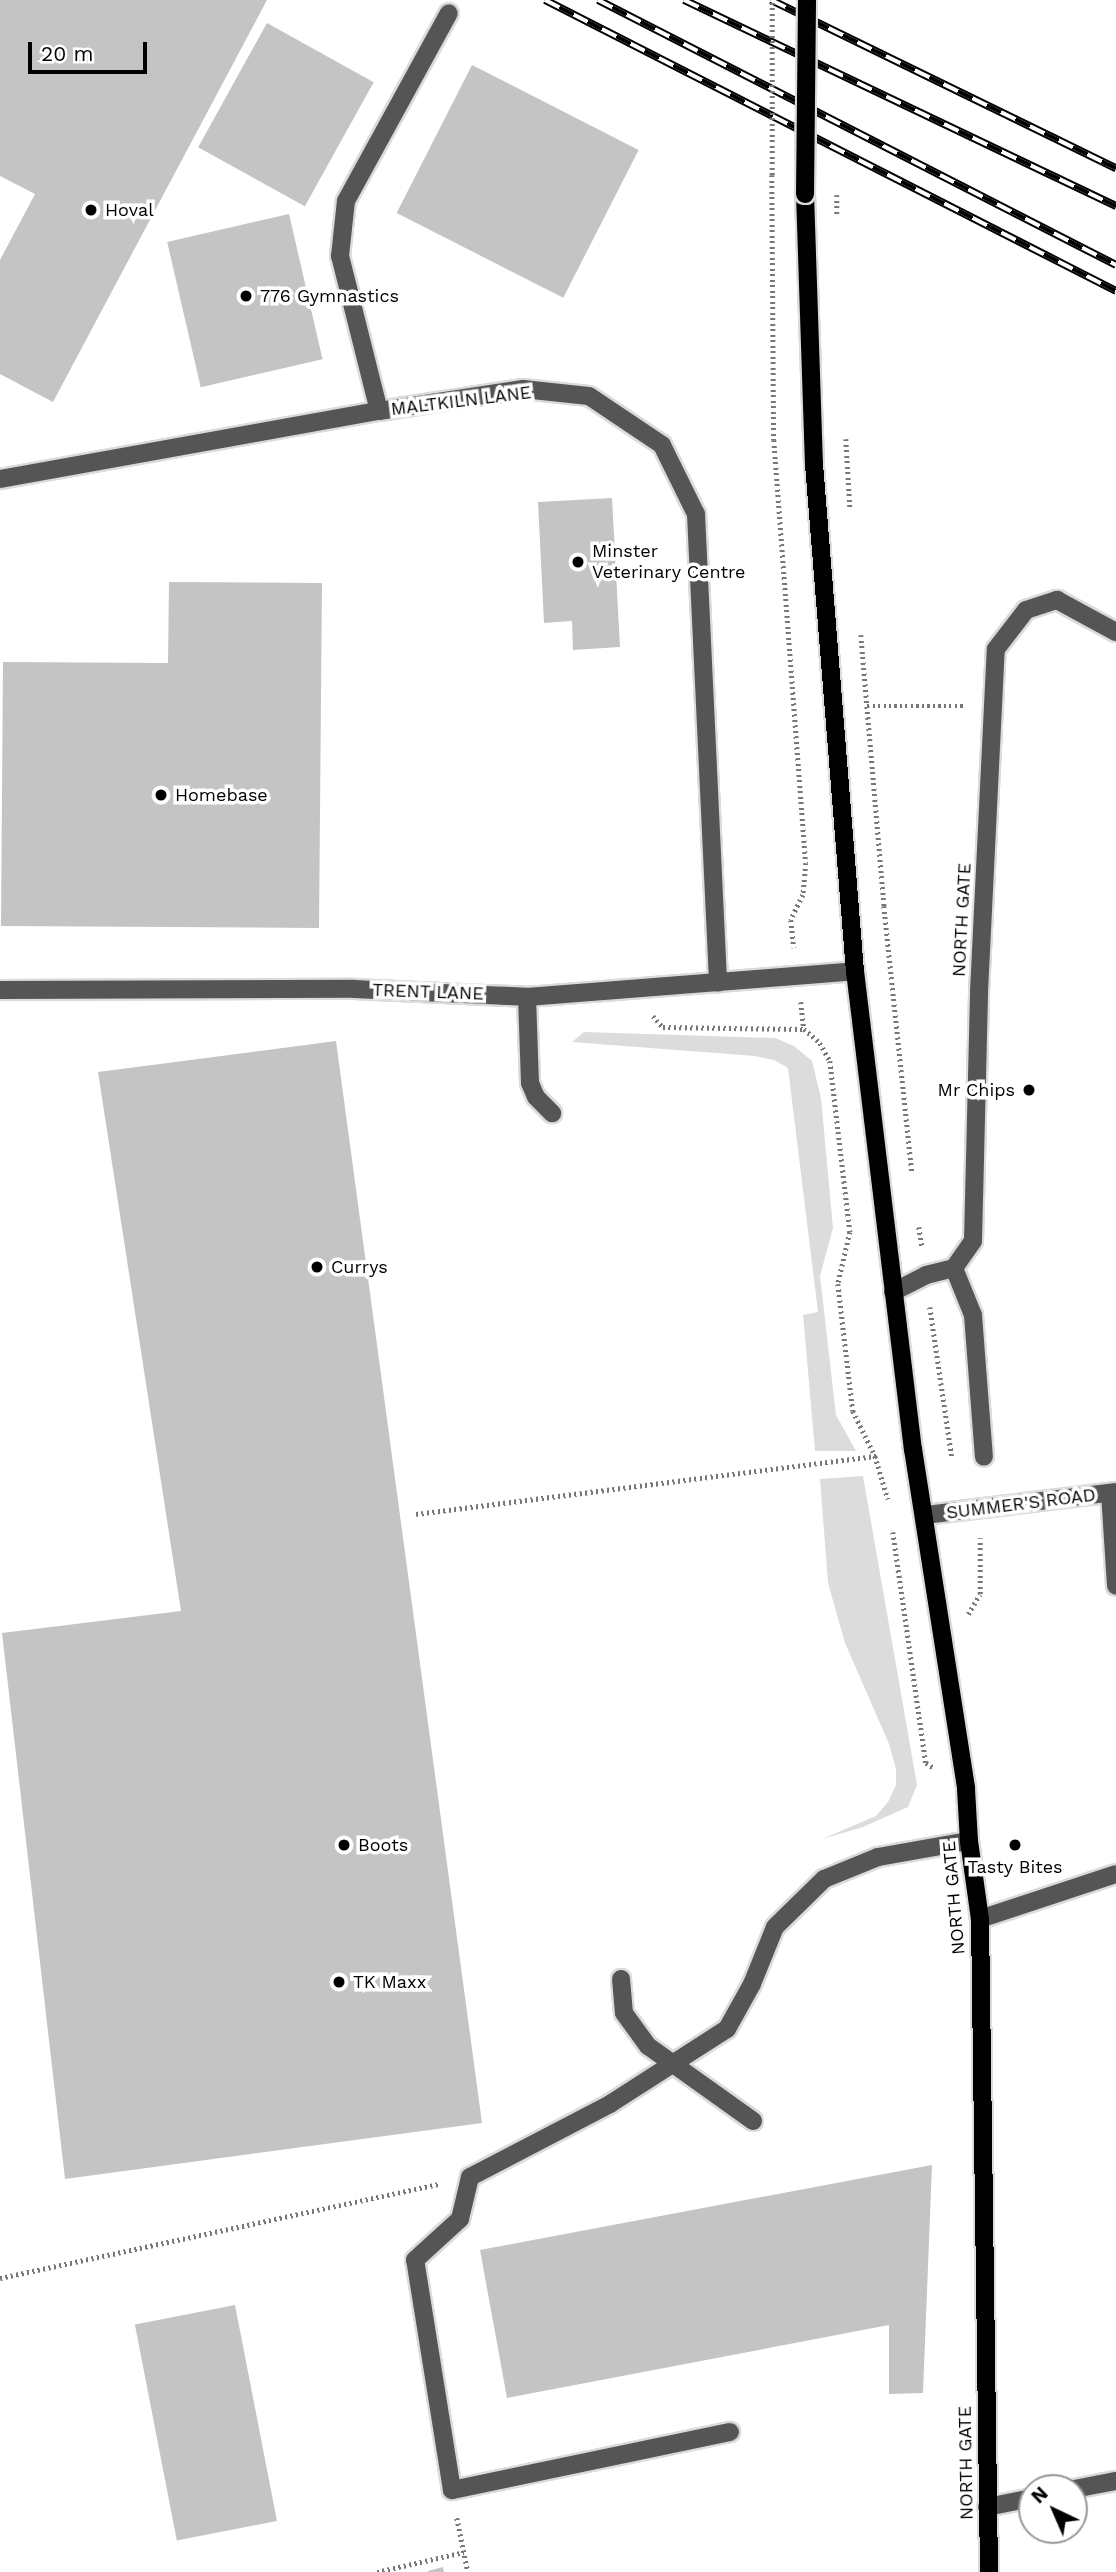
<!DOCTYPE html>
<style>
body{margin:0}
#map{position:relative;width:1116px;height:2572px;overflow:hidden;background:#fff;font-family:"Work Sans",sans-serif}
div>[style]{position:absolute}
.green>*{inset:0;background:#dcdcdc}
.building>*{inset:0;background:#c4c4c4;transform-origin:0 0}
.path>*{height:4.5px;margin-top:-2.25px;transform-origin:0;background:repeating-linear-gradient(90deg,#777 0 2px,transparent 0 5.5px)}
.roads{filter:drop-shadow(2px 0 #dbdbdb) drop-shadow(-2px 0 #dbdbdb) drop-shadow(0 2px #dbdbdb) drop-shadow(0 -2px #dbdbdb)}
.minor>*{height:18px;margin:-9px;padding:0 9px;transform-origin:9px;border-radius:9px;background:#555}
.major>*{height:18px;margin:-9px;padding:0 9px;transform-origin:9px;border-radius:9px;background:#000}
.rail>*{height:8px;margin-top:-4px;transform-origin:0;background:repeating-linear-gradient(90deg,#fff 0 16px,#000 0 32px);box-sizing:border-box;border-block:2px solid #000}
.path-bridge>*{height:4.5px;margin-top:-2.25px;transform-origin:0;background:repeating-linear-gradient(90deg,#777 0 2px,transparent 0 5.5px)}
.bridges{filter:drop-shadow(2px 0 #dbdbdb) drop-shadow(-2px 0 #dbdbdb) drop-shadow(0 2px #dbdbdb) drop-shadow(0 -2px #dbdbdb)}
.major-bridge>*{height:18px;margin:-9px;padding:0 9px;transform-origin:9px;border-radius:9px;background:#000}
.dots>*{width:19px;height:19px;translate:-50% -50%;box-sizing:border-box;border:4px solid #fff;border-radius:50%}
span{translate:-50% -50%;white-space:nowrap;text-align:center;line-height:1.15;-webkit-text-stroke:7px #fff;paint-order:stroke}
.poi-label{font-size:18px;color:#000}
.left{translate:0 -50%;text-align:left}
.right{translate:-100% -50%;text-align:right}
.street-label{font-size:18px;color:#000}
.north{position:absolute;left:1018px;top:2474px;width:70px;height:70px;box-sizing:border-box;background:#fff;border:2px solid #999;border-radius:50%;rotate:316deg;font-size:19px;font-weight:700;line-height:28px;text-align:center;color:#000}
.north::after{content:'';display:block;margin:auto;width:24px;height:32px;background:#000;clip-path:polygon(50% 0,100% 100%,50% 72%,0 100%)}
.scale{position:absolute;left:28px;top:42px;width:119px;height:32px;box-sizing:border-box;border:4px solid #000;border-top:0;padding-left:9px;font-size:21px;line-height:24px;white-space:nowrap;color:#000;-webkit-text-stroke:5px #fff;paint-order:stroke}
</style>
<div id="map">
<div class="green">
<div style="clip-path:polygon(584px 1032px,775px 1038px,794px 1046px,812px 1061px,821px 1098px,833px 1228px,820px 1276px,836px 1415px,856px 1451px,815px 1451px,803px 1315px,818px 1312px,788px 1068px,774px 1060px,755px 1056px,572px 1042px)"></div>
<div style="clip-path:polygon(863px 1476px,917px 1785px,908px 1807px,863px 1827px,822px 1839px,876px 1816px,888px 1802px,896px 1785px,896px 1769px,889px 1744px,845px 1643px,828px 1583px,820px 1479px)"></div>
</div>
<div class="building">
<div style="clip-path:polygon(0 0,267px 0,53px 402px,0 374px,0 260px,35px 194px,0 176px)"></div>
<div style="left:267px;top:23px;width:122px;height:142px;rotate:29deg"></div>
<div style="left:472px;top:65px;width:187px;height:166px;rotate:27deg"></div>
<div style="left:289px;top:214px;width:149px;height:125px;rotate:77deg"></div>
<div style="clip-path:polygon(612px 498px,620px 647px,573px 650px,572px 621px,544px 623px,538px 502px)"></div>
<div style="clip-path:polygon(169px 582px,322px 583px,319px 928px,1px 926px,3px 662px,168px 663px)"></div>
<div style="clip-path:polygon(336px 1041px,482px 2123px,65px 2179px,2px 1633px,181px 1611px,98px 1072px)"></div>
<div style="clip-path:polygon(932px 2165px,923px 2393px,889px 2394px,889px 2325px,507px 2398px,480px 2250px)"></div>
<div style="left:235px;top:2305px;width:220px;height:102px;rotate:79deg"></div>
<div style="clip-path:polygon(443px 2567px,444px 2572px,428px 2572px,428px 2571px)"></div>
</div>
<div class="path">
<div style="left:772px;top:175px;width:265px;rotate:89.6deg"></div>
<div style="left:774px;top:440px;width:424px;rotate:85.7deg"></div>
<div style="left:806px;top:863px;width:32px;rotate:95deg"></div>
<div style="left:803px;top:895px;width:28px;rotate:116deg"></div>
<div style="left:791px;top:920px;width:28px;rotate:84deg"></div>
<div style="left:846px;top:439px;width:68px;rotate:86.6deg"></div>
<div style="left:861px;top:635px;width:272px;rotate:85.1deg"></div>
<div style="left:884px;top:906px;width:268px;rotate:84deg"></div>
<div style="left:867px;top:706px;width:97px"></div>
<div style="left:801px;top:1002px;width:27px;rotate:84deg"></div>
<div style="left:653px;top:1016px;width:15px;rotate:48deg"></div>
<div style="left:663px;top:1027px;width:141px;rotate:0.8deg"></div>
<div style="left:804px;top:1029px;width:21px;rotate:41deg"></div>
<div style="left:820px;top:1043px;width:21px;rotate:61deg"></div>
<div style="left:830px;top:1061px;width:172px;rotate:83.3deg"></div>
<div style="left:850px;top:1232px;width:53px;rotate:103deg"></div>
<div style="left:838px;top:1284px;width:128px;rotate:83.3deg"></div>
<div style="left:853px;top:1411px;width:50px;rotate:63.9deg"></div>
<div style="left:875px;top:1456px;width:45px;rotate:73.2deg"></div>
<div style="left:919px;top:1227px;width:19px;rotate:81deg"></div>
<div style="left:930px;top:1307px;width:152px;rotate:81.7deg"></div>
<div style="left:416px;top:1514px;width:465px;rotate:-7.2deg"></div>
<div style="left:893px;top:1532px;width:233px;rotate:81.9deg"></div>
<div style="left:926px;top:1763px;width:9px;rotate:32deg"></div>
<div style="left:968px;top:1614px;width:23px;rotate:-59deg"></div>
<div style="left:980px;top:1594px;width:56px;rotate:-90deg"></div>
<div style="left:0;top:2278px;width:448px;rotate:-12.1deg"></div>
<div style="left:457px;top:2518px;width:55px;rotate:78.5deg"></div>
<div style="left:377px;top:2572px;width:89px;rotate:-12.9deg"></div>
</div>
<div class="roads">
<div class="minor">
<div style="left:379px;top:411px;width:160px;rotate:-104.1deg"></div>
<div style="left:340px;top:256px;width:55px;rotate:-83.8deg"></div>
<div style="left:346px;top:201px;width:214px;rotate:-61.3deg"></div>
<div style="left:0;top:479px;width:385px;rotate:-10.2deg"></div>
<div style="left:379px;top:411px;width:146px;rotate:-8.7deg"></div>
<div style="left:523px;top:389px;width:66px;rotate:6.1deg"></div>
<div style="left:589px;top:396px;width:88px;rotate:33.9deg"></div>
<div style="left:662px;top:445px;width:77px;rotate:63.8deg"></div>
<div style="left:696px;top:514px;width:469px;rotate:87.3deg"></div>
<div style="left:0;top:990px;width:354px;rotate:-0.2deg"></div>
<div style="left:354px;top:989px;width:173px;rotate:2.6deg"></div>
<div style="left:527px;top:997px;width:329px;rotate:-4.5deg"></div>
<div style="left:527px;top:997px;width:86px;rotate:88deg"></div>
<div style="left:530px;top:1083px;width:15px;rotate:67deg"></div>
<div style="left:536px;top:1097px;width:23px;rotate:45deg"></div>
<div style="left:954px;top:1268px;width:51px;rotate:68deg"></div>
<div style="left:973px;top:1315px;width:142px;rotate:85.6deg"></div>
<div style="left:893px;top:1292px;width:37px;rotate:-27deg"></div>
<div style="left:926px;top:1275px;width:29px;rotate:-14deg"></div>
<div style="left:954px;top:1268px;width:33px;rotate:-55deg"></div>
<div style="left:973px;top:1241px;width:249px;rotate:-88.6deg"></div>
<div style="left:979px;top:992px;width:343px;rotate:-87.2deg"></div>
<div style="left:996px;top:649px;width:49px;rotate:-52.4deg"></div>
<div style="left:1026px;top:610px;width:33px;rotate:-18deg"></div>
<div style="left:1057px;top:600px;width:67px;rotate:28.5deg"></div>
<div style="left:1110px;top:1493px;width:93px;rotate:86.3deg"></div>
<div style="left:925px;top:1515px;width:192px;rotate:-6.9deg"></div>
<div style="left:980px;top:1919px;width:143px;rotate:-18.3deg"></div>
<div style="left:621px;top:1979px;width:34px;rotate:85deg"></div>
<div style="left:624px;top:2013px;width:41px;rotate:54deg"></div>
<div style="left:648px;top:2046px;width:129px;rotate:35.5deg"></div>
<div style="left:730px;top:2432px;width:284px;rotate:168.2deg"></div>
<div style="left:452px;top:2490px;width:233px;rotate:-99.1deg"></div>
<div style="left:415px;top:2260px;width:61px;rotate:-42.3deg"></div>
<div style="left:460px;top:2219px;width:43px;rotate:-76.6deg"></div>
<div style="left:470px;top:2177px;width:158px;rotate:-27.5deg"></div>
<div style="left:610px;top:2104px;width:139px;rotate:-32.7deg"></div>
<div style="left:727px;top:2029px;width:51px;rotate:-60.9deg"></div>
<div style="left:752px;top:1984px;width:61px;rotate:-68deg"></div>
<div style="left:775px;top:1927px;width:69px;rotate:-44.4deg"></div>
<div style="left:824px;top:1879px;width:58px;rotate:-22.2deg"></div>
<div style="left:878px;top:1857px;width:92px;rotate:-10deg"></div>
<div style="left:1074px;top:2489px;width:43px;rotate:-10.8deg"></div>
<div style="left:987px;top:2507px;width:46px;rotate:-11.3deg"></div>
</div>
<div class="major">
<div style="left:805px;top:194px;width:270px;rotate:88.1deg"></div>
<div style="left:814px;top:464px;width:509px;rotate:85.38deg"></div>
<div style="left:855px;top:971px;width:482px;rotate:83.1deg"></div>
<div style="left:913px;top:1449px;width:344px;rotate:81.1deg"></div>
<div style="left:966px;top:1789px;width:52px;rotate:86.7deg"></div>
<div style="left:969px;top:1841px;width:79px;rotate:82deg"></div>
<div style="left:980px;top:1919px;width:653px;rotate:89.21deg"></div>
</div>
</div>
<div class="rail">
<div style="left:545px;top:0;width:641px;rotate:27deg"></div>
<div style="left:598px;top:0;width:582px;rotate:27.09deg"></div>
<div style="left:684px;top:0;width:479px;rotate:25.5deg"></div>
<div style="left:771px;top:0;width:384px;rotate:26deg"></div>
</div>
<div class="path-bridge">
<div style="left:772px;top:175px;width:175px;rotate:-90deg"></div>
<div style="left:837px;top:195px;width:20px;rotate:90deg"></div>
</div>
<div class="bridges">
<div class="major-bridge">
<div style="left:805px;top:194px;width:194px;rotate:-89.4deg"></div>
</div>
</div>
<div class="dots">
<div style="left:91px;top:210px;background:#000"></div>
<div style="left:246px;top:296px;background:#000"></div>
<div style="left:578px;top:562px;background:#000"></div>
<div style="left:161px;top:795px;background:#000"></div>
<div style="left:1029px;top:1090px;background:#000"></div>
<div style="left:317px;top:1267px;background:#000"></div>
<div style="left:344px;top:1845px;background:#000"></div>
<div style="left:1015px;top:1845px;background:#000"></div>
<div style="left:339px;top:1982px;background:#000"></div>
</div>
<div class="poi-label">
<span class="left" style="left:105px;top:210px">Hoval</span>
<span class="left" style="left:260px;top:296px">776 Gymnastics</span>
<span class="left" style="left:592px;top:562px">Minster<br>Veterinary Centre</span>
<span class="left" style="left:175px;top:795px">Homebase</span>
<span class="right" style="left:1015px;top:1090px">Mr Chips</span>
<span class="left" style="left:331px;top:1267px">Currys</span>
<span class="left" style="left:358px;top:1845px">Boots</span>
<span style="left:1015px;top:1867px">Tasty Bites</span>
<span class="left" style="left:353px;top:1982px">TK Maxx</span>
</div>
<div class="street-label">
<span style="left:461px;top:401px;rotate:-7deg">MALTKILN LANE</span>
<span style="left:962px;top:920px;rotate:-87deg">NORTH GATE</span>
<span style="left:428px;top:992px;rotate:2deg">TRENT LANE</span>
<span style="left:1021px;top:1504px;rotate:-7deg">SUMMER'S ROAD</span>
<span style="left:954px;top:1898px;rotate:-95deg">NORTH GATE</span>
<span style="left:966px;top:2463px;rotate:-91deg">NORTH GATE</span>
</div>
<div class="north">N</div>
<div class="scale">20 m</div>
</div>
